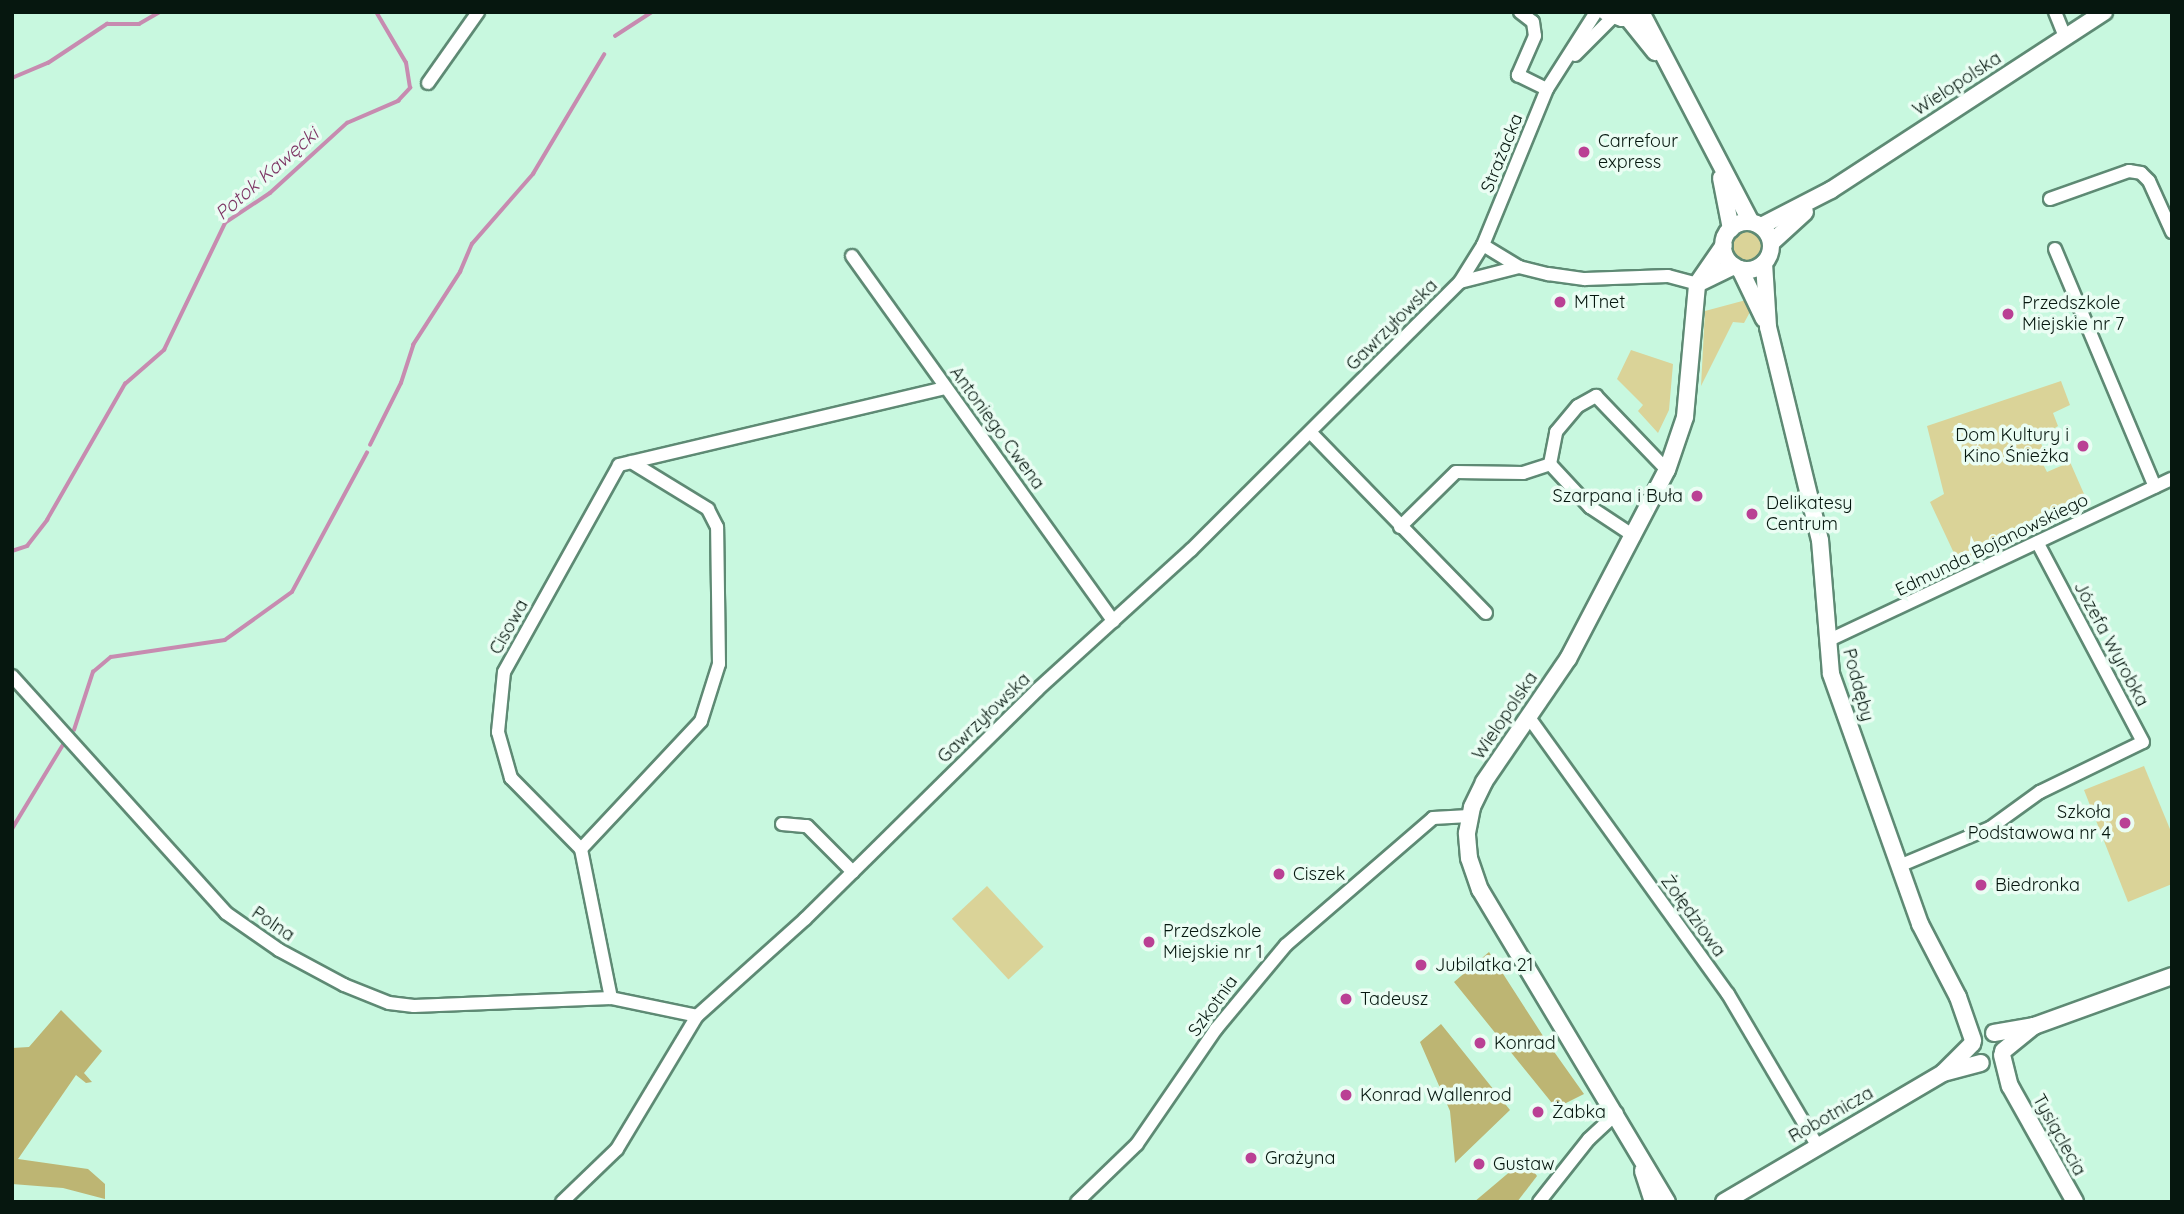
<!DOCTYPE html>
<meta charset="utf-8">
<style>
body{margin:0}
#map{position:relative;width:2184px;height:1214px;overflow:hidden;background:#c8f8df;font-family:Quicksand,sans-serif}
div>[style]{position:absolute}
.green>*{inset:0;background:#dad398;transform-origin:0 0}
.round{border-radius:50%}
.forest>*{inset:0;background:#bdb573}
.stream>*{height:3.5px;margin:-1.75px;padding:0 1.75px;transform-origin:1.75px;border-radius:1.75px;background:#c78bb0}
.roads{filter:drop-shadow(2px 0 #5e8a74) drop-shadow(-2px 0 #5e8a74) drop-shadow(0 2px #5e8a74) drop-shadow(0 -2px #5e8a74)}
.minor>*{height:12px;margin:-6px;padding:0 6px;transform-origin:6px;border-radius:6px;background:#fff}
.tertiary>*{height:16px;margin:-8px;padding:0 8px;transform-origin:8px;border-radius:8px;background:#fff}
.tertiary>.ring{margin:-8px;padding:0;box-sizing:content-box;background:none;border:16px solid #fff;border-radius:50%}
.dots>*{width:19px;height:19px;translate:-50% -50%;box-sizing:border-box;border:4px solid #eafdf3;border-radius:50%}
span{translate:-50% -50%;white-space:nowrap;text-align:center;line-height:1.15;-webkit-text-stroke:7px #eafdf3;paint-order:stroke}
.street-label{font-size:18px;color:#06170f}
.poi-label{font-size:18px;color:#06170f}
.left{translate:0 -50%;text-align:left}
.right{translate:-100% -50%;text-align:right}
.water-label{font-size:19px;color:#7e3565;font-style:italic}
.frame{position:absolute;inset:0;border:14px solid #06170f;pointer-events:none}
</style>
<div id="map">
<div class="green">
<div class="round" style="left:1732px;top:229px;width:32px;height:32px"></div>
<div style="clip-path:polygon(1746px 300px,1750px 312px,1744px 323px,1733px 322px,1701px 386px,1705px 311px)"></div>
<div style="clip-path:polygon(1631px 350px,1673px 364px,1669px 410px,1658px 433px,1638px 411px,1643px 405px,1617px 379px)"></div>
<div style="clip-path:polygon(2061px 381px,2070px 405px,2053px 413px,2058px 426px,2039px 438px,2044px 451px,2040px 458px,2047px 472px,2070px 462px,2088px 503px,1960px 566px,1930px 502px,1944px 494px,1927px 426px)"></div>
<div style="clip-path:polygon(2144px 766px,2172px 834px,2172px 884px,2128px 902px,2084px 790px)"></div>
<div style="left:987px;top:886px;width:83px;height:48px;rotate:47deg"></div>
</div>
<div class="forest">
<div style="clip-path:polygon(1489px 952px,1545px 1039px,1584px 1094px,1556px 1108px,1454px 982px)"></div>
<div style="clip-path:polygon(61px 1010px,102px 1051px,84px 1073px,92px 1082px,86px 1083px,76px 1075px,18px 1159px,88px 1169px,105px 1184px,105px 1199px,63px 1188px,12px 1184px,12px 1048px,29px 1047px)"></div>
<div style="clip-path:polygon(1441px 1024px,1510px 1110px,1455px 1163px,1450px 1111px,1420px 1042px)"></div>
<div style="clip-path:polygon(1525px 1159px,1537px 1176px,1517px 1202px,1474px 1202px)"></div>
</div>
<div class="stream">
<div style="left:171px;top:12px;width:39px"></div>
<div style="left:615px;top:36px;width:44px;rotate:-33deg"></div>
<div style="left:12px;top:78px;width:39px;rotate:-23deg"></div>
<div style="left:48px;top:63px;width:71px;rotate:-33.5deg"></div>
<div style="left:107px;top:24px;width:32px"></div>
<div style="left:139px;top:24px;width:24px;rotate:-30deg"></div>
<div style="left:370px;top:445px;width:69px;rotate:-63.4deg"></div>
<div style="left:401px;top:383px;width:40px;rotate:-72deg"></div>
<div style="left:413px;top:345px;width:87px;rotate:-57.2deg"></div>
<div style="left:460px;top:272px;width:30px;rotate:-67deg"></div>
<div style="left:472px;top:244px;width:93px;rotate:-48.9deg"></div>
<div style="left:533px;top:174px;width:139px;rotate:-59.2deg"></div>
<div style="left:12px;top:551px;width:16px;rotate:-18deg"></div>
<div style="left:27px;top:546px;width:33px;rotate:-52deg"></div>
<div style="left:47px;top:520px;width:157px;rotate:-60.2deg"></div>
<div style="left:125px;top:384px;width:52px;rotate:-41.1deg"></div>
<div style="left:164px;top:350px;width:141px;rotate:-64.3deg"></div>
<div style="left:225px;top:223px;width:54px;rotate:-33.7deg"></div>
<div style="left:270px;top:193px;width:104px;rotate:-42.3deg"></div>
<div style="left:347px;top:123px;width:56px;rotate:-23.3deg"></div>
<div style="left:398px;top:101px;width:18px;rotate:-47deg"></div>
<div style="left:410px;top:88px;width:25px;rotate:-99deg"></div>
<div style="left:406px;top:63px;width:59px;rotate:-120.5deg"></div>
<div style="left:74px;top:730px;width:61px;rotate:-71.9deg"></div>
<div style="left:93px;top:672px;width:23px;rotate:-40deg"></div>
<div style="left:111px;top:657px;width:115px;rotate:-8.5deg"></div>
<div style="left:225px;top:640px;width:82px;rotate:-35.6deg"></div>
<div style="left:292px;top:592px;width:158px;rotate:-61.7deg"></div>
<div style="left:12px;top:829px;width:100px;rotate:-58.8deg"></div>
</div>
<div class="roads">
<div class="minor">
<div style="left:1520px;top:12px;width:16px;rotate:38deg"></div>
<div style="left:1533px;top:22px;width:14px;rotate:82deg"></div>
<div style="left:1535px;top:36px;width:43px;rotate:113.6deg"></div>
<div style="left:1518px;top:75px;width:32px;rotate:26deg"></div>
<div style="left:2055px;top:12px;width:27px;rotate:68deg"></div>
<div style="left:1575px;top:55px;width:54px;rotate:-45deg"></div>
<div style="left:428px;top:83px;width:87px;rotate:-54.8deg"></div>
<div style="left:2050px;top:199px;width:84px;rotate:-19.5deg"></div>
<div style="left:2129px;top:171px;width:12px;rotate:9deg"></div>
<div style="left:2141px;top:173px;width:11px;rotate:45deg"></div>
<div style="left:2149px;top:181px;width:56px;rotate:65.7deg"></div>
<div style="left:1483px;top:245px;width:42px;rotate:31.4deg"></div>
<div style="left:1519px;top:267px;width:30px;rotate:14deg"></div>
<div style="left:1548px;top:274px;width:37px;rotate:8deg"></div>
<div style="left:1585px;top:279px;width:83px;rotate:-2.1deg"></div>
<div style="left:1668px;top:276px;width:30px;rotate:15deg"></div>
<div style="left:2055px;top:249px;width:258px;rotate:67.2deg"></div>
<div style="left:852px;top:256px;width:449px;rotate:54.4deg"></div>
<div style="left:1460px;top:282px;width:61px;rotate:-14.3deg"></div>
<div style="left:1311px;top:433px;width:251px;rotate:45.8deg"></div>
<div style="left:1550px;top:464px;width:33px;rotate:-79deg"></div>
<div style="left:1556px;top:432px;width:34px;rotate:-50deg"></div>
<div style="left:1578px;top:406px;width:21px;rotate:-29deg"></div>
<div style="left:1596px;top:396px;width:103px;rotate:46.2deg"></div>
<div style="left:1400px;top:527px;width:78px;rotate:-44.5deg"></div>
<div style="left:1456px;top:472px;width:67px;rotate:0.9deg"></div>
<div style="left:1523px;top:473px;width:28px;rotate:-18deg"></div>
<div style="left:1550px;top:464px;width:59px;rotate:47.1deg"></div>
<div style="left:1590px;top:507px;width:53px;rotate:33.4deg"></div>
<div style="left:1827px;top:641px;width:381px;rotate:-25.2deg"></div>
<div style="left:12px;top:676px;width:319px;rotate:47.9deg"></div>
<div style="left:226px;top:913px;width:65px;rotate:34.9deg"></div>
<div style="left:279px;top:950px;width:74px;rotate:28.3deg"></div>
<div style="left:344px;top:985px;width:48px;rotate:21.8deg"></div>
<div style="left:389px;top:1003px;width:25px;rotate:7deg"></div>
<div style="left:414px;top:1006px;width:197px;rotate:-2.3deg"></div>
<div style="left:611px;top:998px;width:88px;rotate:11.8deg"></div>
<div style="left:1528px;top:716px;width:342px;rotate:54.3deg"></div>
<div style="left:1728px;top:994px;width:175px;rotate:59.5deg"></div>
<div style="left:782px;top:824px;width:25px;rotate:5deg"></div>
<div style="left:807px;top:826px;width:65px;rotate:45deg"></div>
<div style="left:581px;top:849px;width:175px;rotate:-46.8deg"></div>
<div style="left:701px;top:721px;width:60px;rotate:-72.5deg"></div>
<div style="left:719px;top:664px;width:137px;rotate:-90.8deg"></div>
<div style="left:717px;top:527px;width:20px;rotate:-117deg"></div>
<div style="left:708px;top:509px;width:90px;rotate:-148.6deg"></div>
<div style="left:1899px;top:866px;width:99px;rotate:-22.7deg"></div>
<div style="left:1990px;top:828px;width:62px;rotate:-35.8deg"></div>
<div style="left:2040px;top:792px;width:114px;rotate:-25.9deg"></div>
<div style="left:2143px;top:742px;width:226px;rotate:-117.9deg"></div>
<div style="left:611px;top:998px;width:152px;rotate:-101.4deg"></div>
<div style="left:581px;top:849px;width:100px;rotate:-134.6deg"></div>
<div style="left:511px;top:778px;width:48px;rotate:-105.8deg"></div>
<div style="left:498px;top:732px;width:60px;rotate:-84.3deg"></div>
<div style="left:504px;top:672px;width:237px;rotate:-60.9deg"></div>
<div style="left:619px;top:465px;width:335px;rotate:-13.3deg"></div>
<div style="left:562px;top:1202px;width:76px;rotate:-43.9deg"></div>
<div style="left:617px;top:1149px;width:155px;rotate:-59deg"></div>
<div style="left:697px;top:1016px;width:145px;rotate:-41.9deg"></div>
<div style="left:805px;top:919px;width:326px;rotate:-44.6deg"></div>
<div style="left:1037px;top:690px;width:208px;rotate:-42.3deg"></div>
<div style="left:1191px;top:550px;width:380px;rotate:-44.9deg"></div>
<div style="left:1460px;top:282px;width:44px;rotate:-58.1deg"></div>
<div style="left:1483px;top:245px;width:169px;rotate:-67.7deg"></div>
<div style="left:1547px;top:89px;width:91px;rotate:-57.5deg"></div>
<div style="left:1077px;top:1202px;width:83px;rotate:-44deg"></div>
<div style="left:1137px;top:1144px;width:140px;rotate:-55.5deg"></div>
<div style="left:1216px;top:1029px;width:109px;rotate:-50.2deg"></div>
<div style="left:1286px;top:945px;width:194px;rotate:-40.8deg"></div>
<div style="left:1433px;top:818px;width:36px;rotate:-3deg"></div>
<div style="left:1539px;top:1202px;width:80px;rotate:-51.6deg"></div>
<div style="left:1589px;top:1139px;width:38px;rotate:-43deg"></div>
</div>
<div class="tertiary">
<div style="left:1606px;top:12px;width:17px;rotate:21deg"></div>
<div style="left:1622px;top:18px;width:13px;rotate:-27deg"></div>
<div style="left:1641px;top:12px;width:237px;rotate:62.4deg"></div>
<div style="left:1627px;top:17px;width:45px;rotate:51.3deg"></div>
<div style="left:1721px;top:178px;width:52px;rotate:78.9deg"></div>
<div class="ring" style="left:1723px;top:222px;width:32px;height:32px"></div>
<div style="left:1761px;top:226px;width:79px;rotate:-27.2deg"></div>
<div style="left:1831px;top:190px;width:326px;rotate:-33.1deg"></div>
<div style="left:1771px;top:243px;width:46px;rotate:-42.4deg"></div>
<div style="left:1764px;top:263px;width:64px;rotate:86.4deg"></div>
<div style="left:1768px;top:327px;width:219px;rotate:76.3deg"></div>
<div style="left:1820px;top:540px;width:134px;rotate:85.3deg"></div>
<div style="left:1831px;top:674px;width:265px;rotate:70.4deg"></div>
<div style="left:1920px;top:924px;width:82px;rotate:62.5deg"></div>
<div style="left:1958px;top:997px;width:46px;rotate:70.8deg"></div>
<div style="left:1740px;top:269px;width:55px;rotate:64.4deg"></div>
<div style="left:1697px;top:284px;width:41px;rotate:-25.9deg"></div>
<div style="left:1994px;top:1033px;width:41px;rotate:-9.9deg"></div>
<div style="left:2034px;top:1026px;width:147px;rotate:-19.9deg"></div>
<div style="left:2003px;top:1051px;width:40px;rotate:-39deg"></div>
<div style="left:2002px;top:1055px;width:32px;rotate:76deg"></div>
<div style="left:2010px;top:1086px;width:133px;rotate:60.7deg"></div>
<div style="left:1944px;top:1072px;width:40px;rotate:-45deg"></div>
<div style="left:1643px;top:1171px;width:33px;rotate:72deg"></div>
<div style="left:1667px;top:1202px;width:364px;rotate:-120.9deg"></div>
<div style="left:1480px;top:890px;width:34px;rotate:-109deg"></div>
<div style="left:1469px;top:858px;width:25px;rotate:-95deg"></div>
<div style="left:1467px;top:833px;width:26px;rotate:-79deg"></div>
<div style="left:1472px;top:807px;width:28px;rotate:-64deg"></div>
<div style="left:1484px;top:782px;width:149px;rotate:-55.7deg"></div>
<div style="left:1568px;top:659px;width:213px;rotate:-62.4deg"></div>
<div style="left:1667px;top:470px;width:56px;rotate:-71.2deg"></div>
<div style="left:1685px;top:417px;width:134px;rotate:-84.8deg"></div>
<div style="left:1697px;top:284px;width:47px;rotate:-55.3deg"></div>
<div style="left:1724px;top:1202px;width:254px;rotate:-30.5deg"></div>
<div style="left:1943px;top:1073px;width:39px;rotate:-15deg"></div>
</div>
</div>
<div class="dots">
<div style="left:1584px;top:152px;background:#ba4094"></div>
<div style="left:1560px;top:302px;background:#ba4094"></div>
<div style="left:2008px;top:314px;background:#ba4094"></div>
<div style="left:2083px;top:446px;background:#ba4094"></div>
<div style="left:1697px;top:496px;background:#ba4094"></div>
<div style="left:1752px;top:514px;background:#ba4094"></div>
<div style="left:2125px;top:823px;background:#ba4094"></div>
<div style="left:1279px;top:874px;background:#ba4094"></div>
<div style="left:1981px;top:885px;background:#ba4094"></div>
<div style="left:1149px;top:942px;background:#ba4094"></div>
<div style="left:1421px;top:965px;background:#ba4094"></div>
<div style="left:1346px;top:999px;background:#ba4094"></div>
<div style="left:1480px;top:1043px;background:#ba4094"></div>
<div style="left:1346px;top:1095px;background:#ba4094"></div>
<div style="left:1538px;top:1112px;background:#ba4094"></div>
<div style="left:1251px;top:1158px;background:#ba4094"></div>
<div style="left:1479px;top:1164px;background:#ba4094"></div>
</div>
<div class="street-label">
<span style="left:1957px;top:84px;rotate:-33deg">Wielopolska</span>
<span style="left:1502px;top:153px;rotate:-68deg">Strażacka</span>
<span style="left:1392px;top:325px;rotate:-45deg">Gawrzyłowska</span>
<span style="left:997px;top:428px;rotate:54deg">Antoniego Cwena</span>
<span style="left:1992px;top:545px;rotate:-26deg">Edmunda Bojanowskiego</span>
<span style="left:509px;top:627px;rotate:-61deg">Cisowa</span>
<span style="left:2111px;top:644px;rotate:62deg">Józefa Wyrobka</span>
<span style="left:1858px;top:685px;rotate:75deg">Poddęby</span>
<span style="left:1505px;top:716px;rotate:-56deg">Wielopolska</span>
<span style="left:984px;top:718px;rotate:-44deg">Gawrzyłowska</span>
<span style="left:1693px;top:916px;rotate:54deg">Żołędziowa</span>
<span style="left:273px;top:924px;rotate:34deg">Polna</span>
<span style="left:1213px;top:1006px;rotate:-54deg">Szkotnia</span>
<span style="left:1831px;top:1115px;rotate:-30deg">Robotnicza</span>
<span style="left:2059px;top:1135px;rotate:61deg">Tysiąclecia</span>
</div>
<div class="poi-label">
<span class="left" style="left:1598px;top:152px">Carrefour<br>express</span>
<span class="left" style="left:1574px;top:302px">MTnet</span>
<span class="left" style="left:2022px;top:314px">Przedszkole<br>Miejskie nr 7</span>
<span class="right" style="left:2069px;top:446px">Dom Kultury i<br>Kino Śnieżka</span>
<span class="right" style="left:1683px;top:496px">Szarpana i Buła</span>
<span class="left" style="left:1766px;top:514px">Delikatesy<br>Centrum</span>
<span class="right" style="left:2111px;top:823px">Szkoła<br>Podstawowa nr 4</span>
<span class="left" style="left:1293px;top:874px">Ciszek</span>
<span class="left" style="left:1995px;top:885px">Biedronka</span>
<span class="left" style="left:1163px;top:942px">Przedszkole<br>Miejskie nr 1</span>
<span class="left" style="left:1435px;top:965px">Jubilatka 21</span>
<span class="left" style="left:1360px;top:999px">Tadeusz</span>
<span class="left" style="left:1494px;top:1043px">Konrad</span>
<span class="left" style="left:1360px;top:1095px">Konrad Wallenrod</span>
<span class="left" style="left:1552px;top:1112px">Żabka</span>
<span class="left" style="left:1265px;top:1158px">Grażyna</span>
<span class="left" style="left:1493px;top:1164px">Gustaw</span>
</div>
<div class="water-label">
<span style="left:267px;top:174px;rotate:-41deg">Potok Kawęcki</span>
</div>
<div class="frame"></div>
</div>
